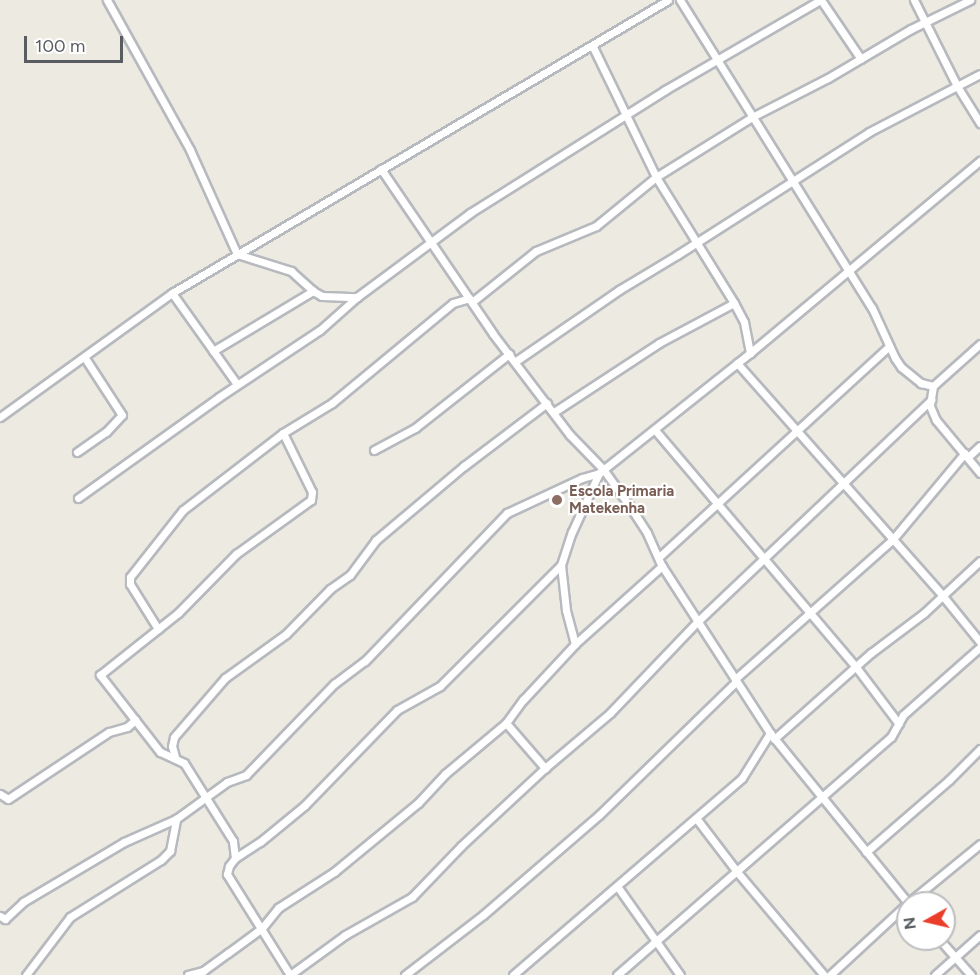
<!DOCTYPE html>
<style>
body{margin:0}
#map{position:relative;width:980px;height:975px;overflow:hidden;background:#edeae1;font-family:Figtree,sans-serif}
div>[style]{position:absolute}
.roads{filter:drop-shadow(2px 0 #b6b9be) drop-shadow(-2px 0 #b6b9be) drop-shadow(0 2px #b6b9be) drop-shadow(0 -2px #b6b9be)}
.minor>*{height:7px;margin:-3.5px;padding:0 3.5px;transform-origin:3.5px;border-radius:3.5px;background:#fff}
.dots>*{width:16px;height:16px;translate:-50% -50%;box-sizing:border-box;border:3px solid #fff;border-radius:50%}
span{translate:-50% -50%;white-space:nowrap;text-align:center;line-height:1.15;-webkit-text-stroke:4.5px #fff;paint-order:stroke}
.education-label{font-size:15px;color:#785e54;font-weight:700}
.left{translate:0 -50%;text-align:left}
.north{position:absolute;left:896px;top:891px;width:60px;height:60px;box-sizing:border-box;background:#fff;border:2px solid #bdbec0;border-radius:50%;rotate:262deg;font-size:16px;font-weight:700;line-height:24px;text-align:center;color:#595d62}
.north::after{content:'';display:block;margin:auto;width:21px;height:27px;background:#ea3d2a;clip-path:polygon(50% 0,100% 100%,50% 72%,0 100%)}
.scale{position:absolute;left:24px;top:36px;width:99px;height:27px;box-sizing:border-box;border:3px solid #595d62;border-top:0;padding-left:8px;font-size:18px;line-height:21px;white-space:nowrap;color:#595d62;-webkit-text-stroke:4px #fff;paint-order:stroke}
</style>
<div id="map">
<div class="roads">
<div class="minor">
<div style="left:107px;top:0;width:171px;rotate:61deg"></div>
<div style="left:190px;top:150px;width:114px;rotate:65.7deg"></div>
<div style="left:237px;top:254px;width:57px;rotate:17.5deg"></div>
<div style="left:291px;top:271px;width:30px;rotate:42deg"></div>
<div style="left:313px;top:291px;width:10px;rotate:29deg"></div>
<div style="left:322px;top:296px;width:35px;rotate:2deg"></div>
<div style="left:680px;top:0;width:363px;rotate:58.1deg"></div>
<div style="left:872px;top:308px;width:55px;rotate:65.3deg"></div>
<div style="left:895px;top:358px;width:11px;rotate:56deg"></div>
<div style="left:901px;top:367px;width:26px;rotate:39deg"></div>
<div style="left:921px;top:383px;width:12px;rotate:14deg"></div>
<div style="left:821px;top:0;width:71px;rotate:55.9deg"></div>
<div style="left:914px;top:0;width:96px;rotate:63.4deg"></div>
<div style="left:957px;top:86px;width:44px;rotate:58.1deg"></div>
<div style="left:593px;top:47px;width:144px;rotate:64.1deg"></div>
<div style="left:656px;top:177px;width:148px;rotate:58.2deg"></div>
<div style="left:734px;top:303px;width:21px;rotate:62deg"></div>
<div style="left:744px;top:322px;width:32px;rotate:79deg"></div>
<div style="left:381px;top:169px;width:199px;rotate:55.8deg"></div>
<div style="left:493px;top:334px;width:127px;rotate:52.7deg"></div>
<div style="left:570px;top:435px;width:47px;rotate:45.9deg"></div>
<div style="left:603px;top:469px;width:44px;rotate:54.2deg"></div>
<div style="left:629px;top:505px;width:33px;rotate:57deg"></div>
<div style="left:647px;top:533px;width:36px;rotate:66deg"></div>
<div style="left:662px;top:566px;width:199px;rotate:57.1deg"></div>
<div style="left:770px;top:733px;width:219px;rotate:50.9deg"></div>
<div style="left:908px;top:903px;width:106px;rotate:137.3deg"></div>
<div style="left:172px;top:293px;width:112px;rotate:54.5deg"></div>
<div style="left:472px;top:302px;width:82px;rotate:-38.6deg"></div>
<div style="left:536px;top:251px;width:65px;rotate:-22.6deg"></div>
<div style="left:596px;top:226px;width:77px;rotate:-39.2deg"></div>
<div style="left:656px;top:177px;width:113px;rotate:-32deg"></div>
<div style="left:752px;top:117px;width:85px;rotate:-27.2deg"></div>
<div style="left:828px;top:78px;width:96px;rotate:-30.6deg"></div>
<div style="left:911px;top:29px;width:66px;rotate:-26.2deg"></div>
<div style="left:980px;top:344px;width:63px;rotate:138.2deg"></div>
<div style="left:933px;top:386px;width:20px;rotate:99deg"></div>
<div style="left:930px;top:406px;width:15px;rotate:67deg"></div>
<div style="left:936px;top:420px;width:69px;rotate:50.3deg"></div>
<div style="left:213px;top:351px;width:117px;rotate:-31deg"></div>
<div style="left:516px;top:361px;width:125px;rotate:-34.6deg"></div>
<div style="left:619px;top:290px;width:68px;rotate:-31.1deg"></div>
<div style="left:677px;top:255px;width:228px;rotate:-32.6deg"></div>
<div style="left:869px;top:132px;width:125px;rotate:-27.6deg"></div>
<div style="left:737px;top:363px;width:310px;rotate:48.5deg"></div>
<div style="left:942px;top:595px;width:60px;rotate:51deg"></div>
<div style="left:554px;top:412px;width:126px;rotate:-33.3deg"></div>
<div style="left:659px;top:343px;width:85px;rotate:-28.1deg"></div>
<div style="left:0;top:417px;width:212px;rotate:-35.8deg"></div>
<div style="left:172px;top:293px;width:576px;rotate:-30.57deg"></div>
<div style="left:655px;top:430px;width:311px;rotate:49.7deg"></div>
<div style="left:856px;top:667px;width:71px;rotate:53deg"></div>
<div style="left:374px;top:450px;width:47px;rotate:-28.2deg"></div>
<div style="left:415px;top:428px;width:120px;rotate:-38.2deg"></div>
<div style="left:77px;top:452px;width:35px;rotate:-35deg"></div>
<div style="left:106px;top:432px;width:23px;rotate:-47deg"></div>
<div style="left:122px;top:415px;width:68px;rotate:-123deg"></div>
<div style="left:968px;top:457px;width:16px;rotate:-43deg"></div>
<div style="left:78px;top:498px;width:173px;rotate:-35.6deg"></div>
<div style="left:219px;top:397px;width:121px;rotate:-33.6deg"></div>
<div style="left:320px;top:330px;width:50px;rotate:-41.7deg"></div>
<div style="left:357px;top:297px;width:141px;rotate:-36.6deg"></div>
<div style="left:470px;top:213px;width:231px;rotate:-32.2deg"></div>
<div style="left:665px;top:90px;width:179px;rotate:-30.1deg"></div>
<div style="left:659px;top:557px;width:312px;rotate:-42.5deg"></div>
<div style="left:158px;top:629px;width:53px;rotate:-121.9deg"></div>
<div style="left:130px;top:584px;width:7px;rotate:-90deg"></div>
<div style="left:130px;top:577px;width:85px;rotate:-51.7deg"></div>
<div style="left:183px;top:510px;width:126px;rotate:-37.6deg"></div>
<div style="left:283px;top:433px;width:57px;rotate:-31.5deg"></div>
<div style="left:332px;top:403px;width:157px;rotate:-39.6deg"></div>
<div style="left:453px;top:303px;width:17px;rotate:-17deg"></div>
<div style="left:575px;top:644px;width:35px;rotate:-105deg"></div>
<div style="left:566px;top:610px;width:45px;rotate:-96.3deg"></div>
<div style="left:561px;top:565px;width:35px;rotate:-72deg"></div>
<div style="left:572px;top:532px;width:65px;rotate:-65.4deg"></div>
<div style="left:599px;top:473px;width:193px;rotate:-38.5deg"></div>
<div style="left:750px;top:353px;width:300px;rotate:-39.9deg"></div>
<div style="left:735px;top:679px;width:211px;rotate:-41.5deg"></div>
<div style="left:893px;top:539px;width:112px;rotate:-50.1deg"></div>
<div style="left:506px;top:723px;width:60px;rotate:49.1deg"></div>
<div style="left:774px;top:739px;width:130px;rotate:-41.6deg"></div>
<div style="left:871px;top:653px;width:66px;rotate:-37deg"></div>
<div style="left:924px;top:613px;width:76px;rotate:-42.9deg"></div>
<div style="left:175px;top:757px;width:11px;rotate:-105deg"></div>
<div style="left:172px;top:746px;width:9px;rotate:-77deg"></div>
<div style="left:174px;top:737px;width:78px;rotate:-49.2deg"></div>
<div style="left:225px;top:678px;width:75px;rotate:-35.8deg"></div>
<div style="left:286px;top:634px;width:63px;rotate:-45.6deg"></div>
<div style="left:330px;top:589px;width:24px;rotate:-35deg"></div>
<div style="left:350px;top:575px;width:44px;rotate:-53.4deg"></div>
<div style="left:376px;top:540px;width:115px;rotate:-40.1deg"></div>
<div style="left:464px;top:466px;width:104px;rotate:-37.2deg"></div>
<div style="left:0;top:794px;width:9px;rotate:32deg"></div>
<div style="left:8px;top:799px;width:121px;rotate:-33.6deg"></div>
<div style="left:109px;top:732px;width:19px;rotate:-16deg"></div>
<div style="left:127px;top:727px;width:11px;rotate:-41deg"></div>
<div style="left:696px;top:818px;width:69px;rotate:52.6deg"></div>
<div style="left:738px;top:873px;width:133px;rotate:49.9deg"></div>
<div style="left:866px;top:852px;width:110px;rotate:-40.9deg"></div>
<div style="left:949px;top:780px;width:44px;rotate:-45deg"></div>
<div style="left:235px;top:858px;width:17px;rotate:-97deg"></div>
<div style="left:233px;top:841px;width:92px;rotate:-122.1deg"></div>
<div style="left:184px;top:763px;width:26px;rotate:-155deg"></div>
<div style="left:160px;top:752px;width:98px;rotate:-127.9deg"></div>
<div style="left:100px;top:675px;width:100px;rotate:-38.5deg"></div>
<div style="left:178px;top:613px;width:83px;rotate:-45.5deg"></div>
<div style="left:236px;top:554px;width:92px;rotate:-35.8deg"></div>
<div style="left:311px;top:500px;width:8px;rotate:-83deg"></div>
<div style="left:312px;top:492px;width:66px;rotate:-116.2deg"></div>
<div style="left:617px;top:886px;width:109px;rotate:54.7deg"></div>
<div style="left:908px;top:903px;width:93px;rotate:-39.3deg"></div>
<div style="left:0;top:916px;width:6px;rotate:31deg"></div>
<div style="left:5px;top:919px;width:25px;rotate:-43deg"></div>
<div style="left:23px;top:902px;width:117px;rotate:-30.7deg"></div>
<div style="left:124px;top:842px;width:57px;rotate:-23.9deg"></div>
<div style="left:939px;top:939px;width:48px;rotate:48.4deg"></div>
<div style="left:26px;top:975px;width:73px;rotate:-52.8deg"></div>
<div style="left:70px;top:917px;width:107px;rotate:-32.1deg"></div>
<div style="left:161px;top:860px;width:13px;rotate:-45deg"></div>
<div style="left:170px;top:851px;width:33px;rotate:-79deg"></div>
<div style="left:176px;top:819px;width:63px;rotate:-36deg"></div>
<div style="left:227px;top:782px;width:20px;rotate:-20deg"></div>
<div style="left:246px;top:775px;width:127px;rotate:-46deg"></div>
<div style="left:334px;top:684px;width:39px;rotate:-37deg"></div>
<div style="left:365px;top:661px;width:205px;rotate:-46.2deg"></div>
<div style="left:507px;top:513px;width:83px;rotate:-25deg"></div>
<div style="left:582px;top:478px;width:18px;rotate:-16deg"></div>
<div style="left:188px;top:975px;width:16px;rotate:-15deg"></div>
<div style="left:203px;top:971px;width:31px;rotate:-36deg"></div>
<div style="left:228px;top:953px;width:42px;rotate:-36.3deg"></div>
<div style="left:262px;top:928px;width:26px;rotate:-51deg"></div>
<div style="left:278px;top:908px;width:67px;rotate:-32.7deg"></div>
<div style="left:334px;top:872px;width:109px;rotate:-39.4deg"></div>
<div style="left:418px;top:803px;width:40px;rotate:-47deg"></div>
<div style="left:445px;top:774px;width:80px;rotate:-39.9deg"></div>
<div style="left:506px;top:723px;width:29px;rotate:-54deg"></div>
<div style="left:523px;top:700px;width:76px;rotate:-47.1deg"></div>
<div style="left:575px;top:644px;width:117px;rotate:-41.9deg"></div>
<div style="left:290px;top:975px;width:68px;rotate:-36deg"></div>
<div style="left:345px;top:935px;width:77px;rotate:-29.6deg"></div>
<div style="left:412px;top:897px;width:71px;rotate:-46.1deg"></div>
<div style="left:461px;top:846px;width:115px;rotate:-42.9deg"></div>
<div style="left:545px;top:768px;width:85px;rotate:-40.2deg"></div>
<div style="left:610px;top:713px;width:126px;rotate:-46.3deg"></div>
<div style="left:697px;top:622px;width:323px;rotate:-43.5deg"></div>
<div style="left:290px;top:975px;width:119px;rotate:-122deg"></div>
<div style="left:227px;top:874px;width:8px;rotate:-76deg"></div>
<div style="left:229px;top:866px;width:10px;rotate:-53deg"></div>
<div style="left:235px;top:858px;width:30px;rotate:-33deg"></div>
<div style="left:260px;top:842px;width:58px;rotate:-39.4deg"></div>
<div style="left:305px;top:805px;width:132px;rotate:-45.9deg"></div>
<div style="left:397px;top:710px;width:49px;rotate:-29.2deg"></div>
<div style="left:440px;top:686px;width:171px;rotate:-45deg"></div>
<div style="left:405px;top:975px;width:98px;rotate:-37.6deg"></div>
<div style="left:483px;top:915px;width:153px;rotate:-40.8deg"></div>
<div style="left:599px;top:815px;width:191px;rotate:-44.2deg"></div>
<div style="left:513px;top:975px;width:302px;rotate:-40.7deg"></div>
<div style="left:742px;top:778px;width:53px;rotate:-58.1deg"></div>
<div style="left:617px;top:975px;width:363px;rotate:-41deg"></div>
<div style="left:891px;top:737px;width:25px;rotate:-61deg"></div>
<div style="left:903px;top:715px;width:103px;rotate:-41.4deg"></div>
<div style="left:935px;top:975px;width:60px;rotate:-41.6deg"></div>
</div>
</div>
<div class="dots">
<div style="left:557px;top:500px;background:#8d6e63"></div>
</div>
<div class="education-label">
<span class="left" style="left:569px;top:500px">Escola Primaria<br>Matekenha</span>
</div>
<div class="north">N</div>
<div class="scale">100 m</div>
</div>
